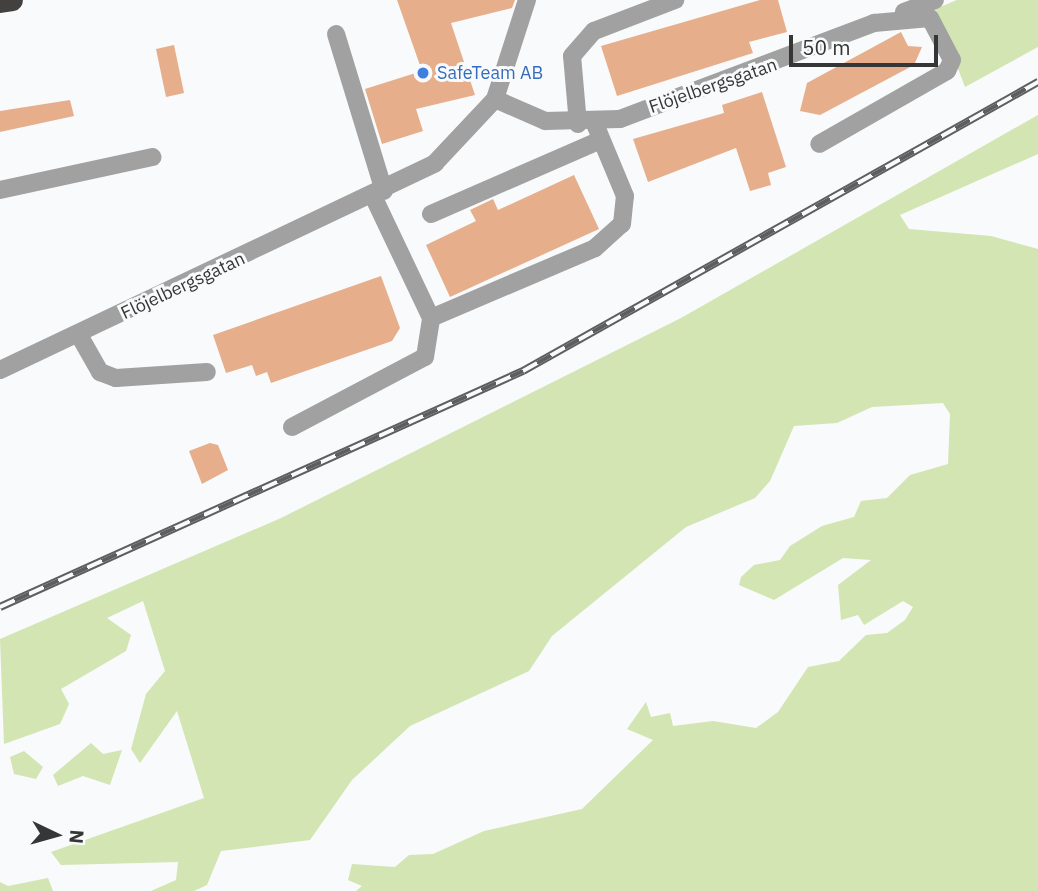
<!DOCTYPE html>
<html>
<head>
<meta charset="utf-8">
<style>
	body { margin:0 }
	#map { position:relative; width:1038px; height:891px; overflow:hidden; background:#f8fafb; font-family:"IBM Plex Sans",sans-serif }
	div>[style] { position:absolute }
	.green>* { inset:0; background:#d2e5b2 }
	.building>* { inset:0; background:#e6ae8a }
	.minor>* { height:18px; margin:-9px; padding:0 9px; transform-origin:9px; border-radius:9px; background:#a1a1a1 }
	.highway>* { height:21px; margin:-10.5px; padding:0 10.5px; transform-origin:10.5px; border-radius:10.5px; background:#424140 }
	.rail>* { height:8px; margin-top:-4px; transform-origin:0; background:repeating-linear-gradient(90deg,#f8fafb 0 16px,#5d5f5f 0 32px); box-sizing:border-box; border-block:2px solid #5d5f5f }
	.dots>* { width:19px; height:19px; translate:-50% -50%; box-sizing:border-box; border:4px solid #f8fafb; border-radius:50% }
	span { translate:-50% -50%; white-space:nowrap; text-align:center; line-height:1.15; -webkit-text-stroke:6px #f8fafb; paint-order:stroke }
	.shop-label { font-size:18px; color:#366cbe }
	.left { translate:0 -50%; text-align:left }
	.street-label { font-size:18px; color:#353636 }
	.north { position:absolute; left:21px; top:800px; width:70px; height:70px; -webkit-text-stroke:5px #f8fafb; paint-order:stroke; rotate:95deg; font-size:19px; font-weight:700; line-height:28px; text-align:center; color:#353636 }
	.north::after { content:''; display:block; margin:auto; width:24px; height:32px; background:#353636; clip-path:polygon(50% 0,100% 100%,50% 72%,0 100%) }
	.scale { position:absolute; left:789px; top:35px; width:149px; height:32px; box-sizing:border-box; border:4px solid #353636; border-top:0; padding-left:9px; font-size:21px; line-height:24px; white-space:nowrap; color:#353636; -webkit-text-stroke:5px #f8fafb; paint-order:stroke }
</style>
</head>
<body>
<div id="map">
	<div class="green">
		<div style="clip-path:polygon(957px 0,1038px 0,1038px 47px,965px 87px,935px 9px)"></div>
		<div style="clip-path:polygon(1038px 115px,1038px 154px,900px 215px,909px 229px,991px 236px,1038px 249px,1038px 891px,356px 891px,362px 886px,348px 880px,352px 864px,395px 867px,409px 855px,433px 854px,484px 831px,582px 809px,653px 740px,627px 729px,646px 702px,651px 717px,670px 713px,673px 726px,713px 721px,756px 728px,778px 712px,808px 667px,839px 661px,866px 635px,887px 633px,905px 620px,913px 607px,903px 601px,864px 625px,858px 615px,841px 620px,838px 585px,871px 560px,843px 558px,774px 600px,739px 585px,741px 577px,754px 565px,780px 560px,790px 546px,822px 526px,854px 517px,861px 501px,887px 498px,910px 475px,948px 464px,950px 414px,943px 403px,872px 407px,837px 423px,794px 426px,770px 481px,755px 498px,686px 527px,552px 636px,529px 671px,410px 726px,352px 780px,310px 840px,221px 851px,207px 885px,194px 891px,151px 891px,176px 880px,178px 862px,61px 865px,51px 852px,204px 798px,177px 711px,140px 763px,131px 749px,146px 694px,165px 671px,143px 601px,107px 618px,131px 635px,126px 651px,61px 689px,69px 704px,60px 724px,4px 744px,0 639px,281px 518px,681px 318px)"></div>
		<div style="clip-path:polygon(91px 743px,103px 754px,122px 750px,110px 785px,83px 776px,58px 786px,53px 775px)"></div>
		<div style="clip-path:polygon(24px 751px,43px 767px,36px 779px,14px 774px,10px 757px)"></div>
		<div style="clip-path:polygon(48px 878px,53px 891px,0 891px,0 882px,8px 886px)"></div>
	</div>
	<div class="building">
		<div style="clip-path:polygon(397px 0,515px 0,512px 8px,451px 23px,475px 95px,416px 109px,423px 131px,382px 144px,365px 89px,422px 71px)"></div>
		<div style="clip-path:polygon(760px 0,778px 0,787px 32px,749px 42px,753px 53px,617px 96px,601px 46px)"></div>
		<div style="clip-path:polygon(901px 32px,908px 46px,922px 47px,914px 65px,820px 115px,800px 111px,807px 83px)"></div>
		<div style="clip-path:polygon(174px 45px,184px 93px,166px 97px,156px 49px)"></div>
		<div style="clip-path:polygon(762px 92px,786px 167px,768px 173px,771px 185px,750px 191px,736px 148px,648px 182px,633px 139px,724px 113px,722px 105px)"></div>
		<div style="clip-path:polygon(70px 100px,74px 116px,0 132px,0 111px)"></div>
		<div style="clip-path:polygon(574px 175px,599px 229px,450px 297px,426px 245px,476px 221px,470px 210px,493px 199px,498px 210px)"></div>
		<div style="clip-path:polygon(381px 276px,400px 328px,392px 341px,271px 383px,267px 372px,256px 376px,252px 365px,226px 373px,213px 335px)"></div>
		<div style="clip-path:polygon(210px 443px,218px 445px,228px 470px,202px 484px,189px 451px)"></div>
	</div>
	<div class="minor">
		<div style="left:904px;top:12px;width:33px;rotate:-21deg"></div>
		<div style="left:336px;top:34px;width:164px;rotate:73deg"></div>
		<div style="left:495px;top:99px;width:55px;rotate:23.7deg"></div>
		<div style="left:545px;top:121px;width:75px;rotate:-1.5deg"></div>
		<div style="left:620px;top:119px;width:272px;rotate:-20.7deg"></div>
		<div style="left:874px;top:23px;width:56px;rotate:-5.1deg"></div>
		<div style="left:930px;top:18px;width:47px;rotate:62.4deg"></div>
		<div style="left:952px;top:60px;width:12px;rotate:114deg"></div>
		<div style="left:947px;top:71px;width:147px;rotate:150.3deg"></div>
		<div style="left:578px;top:124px;width:68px;rotate:-95deg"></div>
		<div style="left:572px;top:56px;width:33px;rotate:-49deg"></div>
		<div style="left:594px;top:31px;width:87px;rotate:-20.9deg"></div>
		<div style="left:0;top:190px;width:156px;rotate:-12.2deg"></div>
		<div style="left:431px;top:214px;width:182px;rotate:-23.6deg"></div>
		<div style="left:431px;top:318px;width:178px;rotate:-23.1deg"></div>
		<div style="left:595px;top:248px;width:36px;rotate:-42deg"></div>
		<div style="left:622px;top:224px;width:28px;rotate:-84deg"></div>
		<div style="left:625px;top:196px;width:78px;rotate:-112.6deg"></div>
		<div style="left:79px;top:335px;width:43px;rotate:60.4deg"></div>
		<div style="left:100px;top:372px;width:17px;rotate:21deg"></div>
		<div style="left:116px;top:378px;width:91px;rotate:-3.8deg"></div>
		<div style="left:0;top:370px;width:482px;rotate:-25.4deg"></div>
		<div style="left:435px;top:163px;width:88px;rotate:-46.8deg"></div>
		<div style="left:495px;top:99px;width:104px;rotate:-72.1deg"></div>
		<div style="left:292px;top:427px;width:150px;rotate:-27.8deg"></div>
		<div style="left:425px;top:357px;width:39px;rotate:-81deg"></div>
		<div style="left:431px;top:318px;width:135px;rotate:-115.4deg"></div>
	</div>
	<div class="highway">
		<div style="left:0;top:2px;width:12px;rotate:-9deg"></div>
	</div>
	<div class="rail">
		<div style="left:0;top:607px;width:574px;rotate:-24.29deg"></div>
		<div style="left:523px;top:371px;width:591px;rotate:-29.3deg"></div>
	</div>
	<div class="dots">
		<div style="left:423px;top:73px;background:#3f7fe0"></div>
	</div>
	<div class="shop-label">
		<span class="left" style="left:437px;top:73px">SafeTeam AB</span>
	</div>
	<div class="street-label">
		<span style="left:713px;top:86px;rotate:-19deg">Flöjelbergsgatan</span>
		<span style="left:183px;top:286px;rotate:-25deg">Flöjelbergsgatan</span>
	</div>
	<div class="north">N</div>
	<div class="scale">50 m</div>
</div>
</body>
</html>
